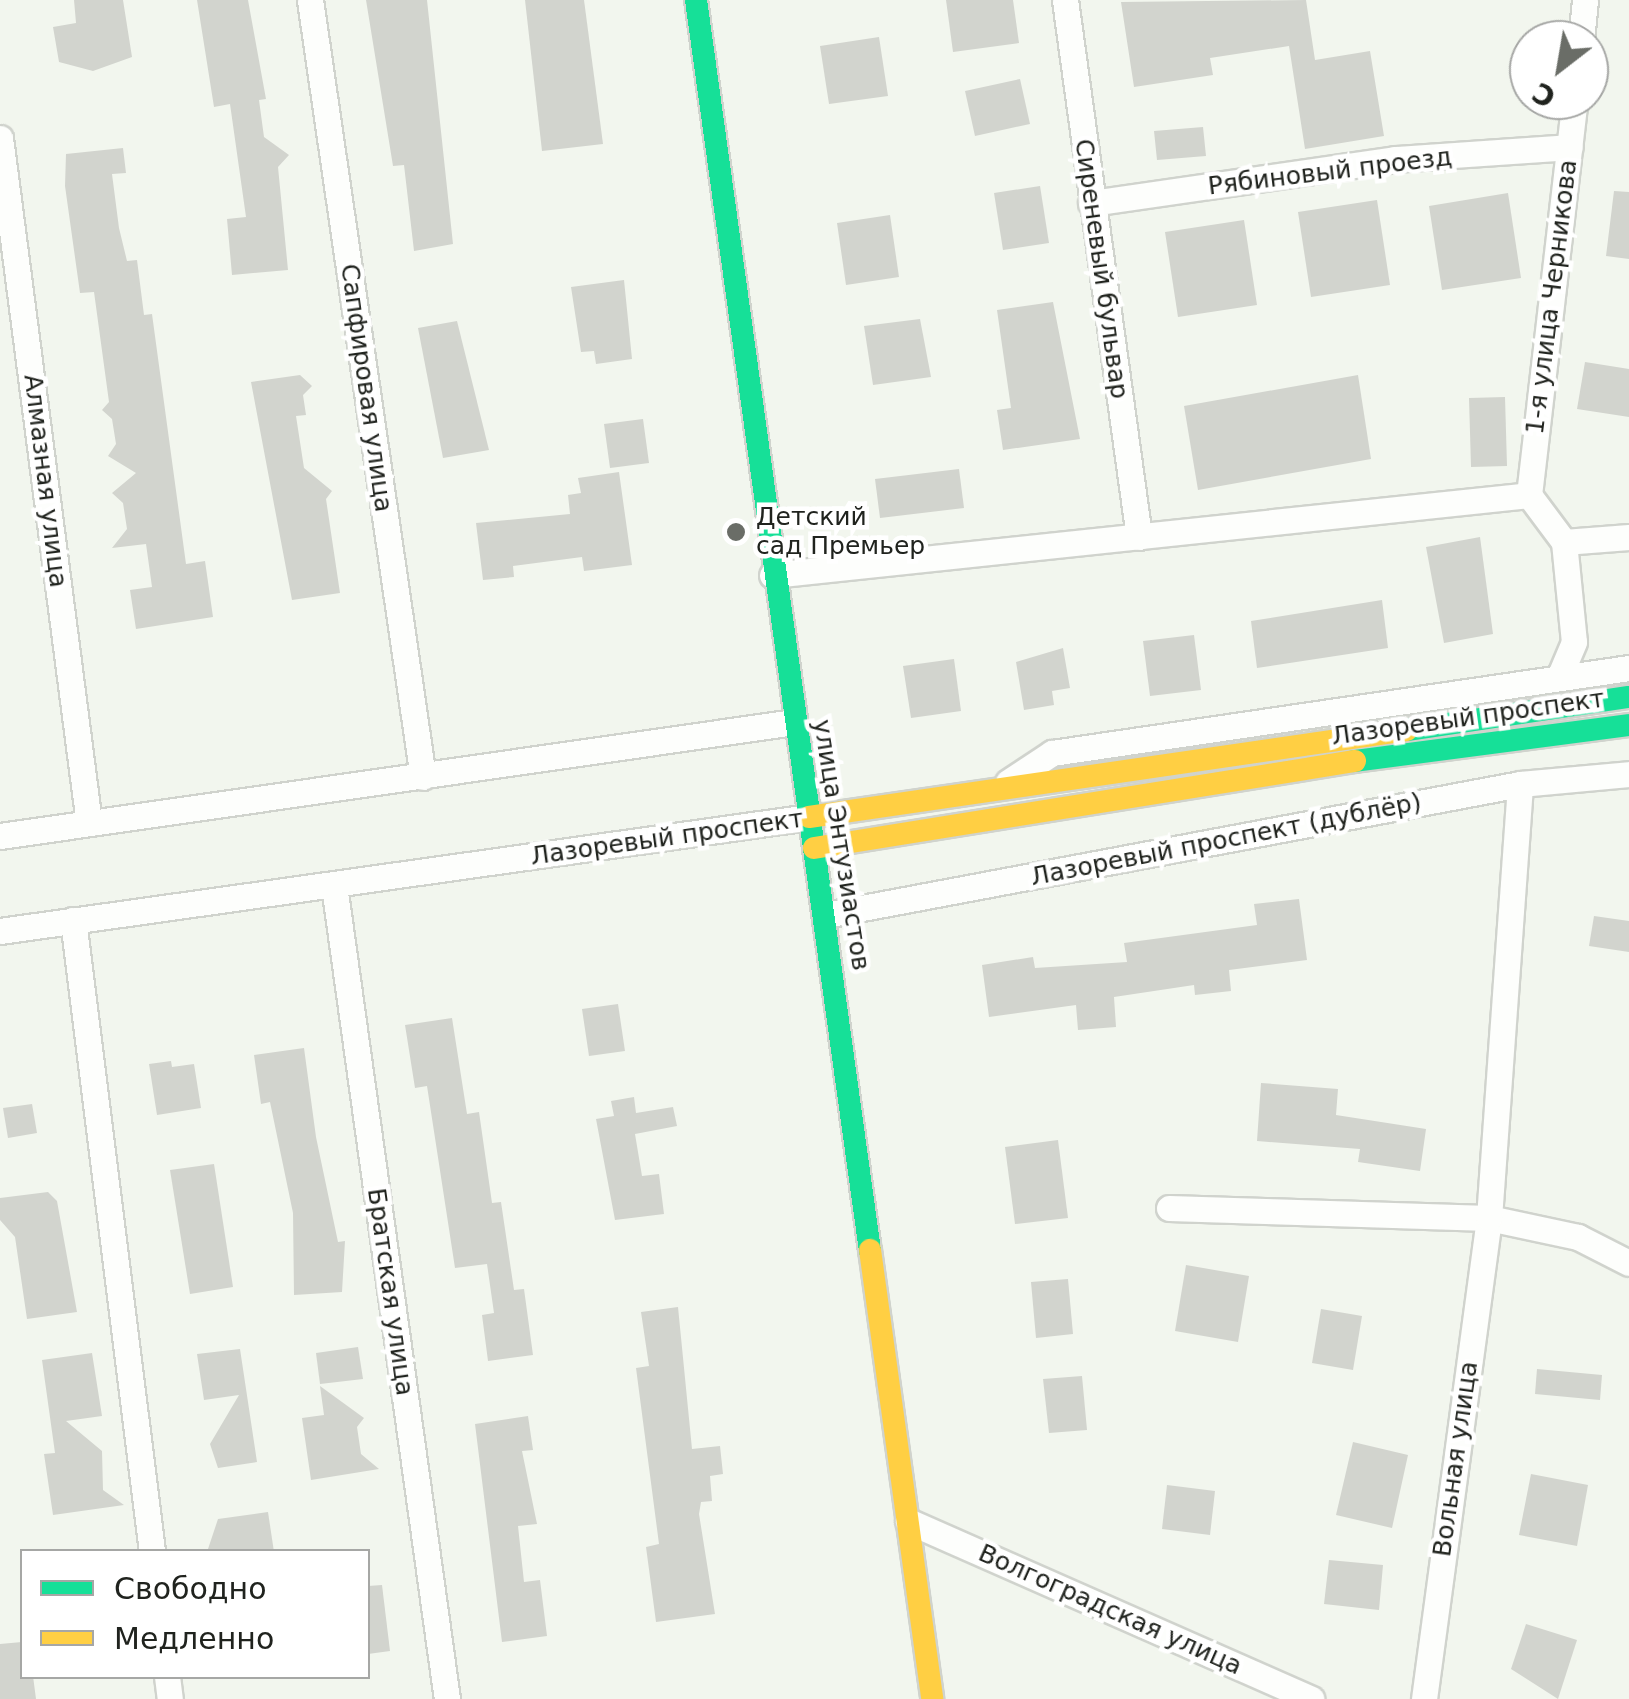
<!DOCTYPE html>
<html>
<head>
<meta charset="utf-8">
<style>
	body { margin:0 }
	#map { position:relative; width:1629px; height:1699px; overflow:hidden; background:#f2f6ee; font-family:"DejaVu Sans",sans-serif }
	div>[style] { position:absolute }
	.building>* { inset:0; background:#d2d4ce }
	.roads { filter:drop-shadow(2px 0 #d0d3cd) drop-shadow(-2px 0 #d0d3cd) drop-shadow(0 2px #d0d3cd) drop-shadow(0 -2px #d0d3cd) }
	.street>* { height:25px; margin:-12.5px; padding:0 12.5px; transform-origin:12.5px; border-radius:12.5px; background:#fdfefc }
	.fast>* { height:22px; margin:-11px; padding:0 11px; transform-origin:11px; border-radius:11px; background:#16e098 }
	.slow>* { height:22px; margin:-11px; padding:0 11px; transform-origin:11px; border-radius:11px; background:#ffcf43 }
	.dots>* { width:28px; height:28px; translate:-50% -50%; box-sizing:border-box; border:5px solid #fff; border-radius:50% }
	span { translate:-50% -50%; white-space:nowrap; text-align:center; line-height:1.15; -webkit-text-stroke:9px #fff; paint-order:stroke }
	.street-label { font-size:25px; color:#20231e }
	.poi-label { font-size:25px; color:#20231e }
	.left { translate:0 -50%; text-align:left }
	.legend { position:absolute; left:20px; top:1549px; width:350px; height:130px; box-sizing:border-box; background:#fff; border:2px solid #a6a7a5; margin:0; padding:12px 18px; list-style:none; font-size:30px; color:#20231e }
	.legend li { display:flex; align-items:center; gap:20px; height:50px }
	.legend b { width:50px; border:2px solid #a6a7a5 }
	.north { position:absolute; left:1509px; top:20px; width:100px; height:100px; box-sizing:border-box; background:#fff; border:2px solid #a6a7a5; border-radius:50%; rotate:211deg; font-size:28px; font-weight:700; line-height:40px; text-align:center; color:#20231e }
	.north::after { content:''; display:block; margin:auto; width:35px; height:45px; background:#6a6d67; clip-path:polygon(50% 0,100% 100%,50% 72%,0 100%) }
</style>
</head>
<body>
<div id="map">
	<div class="building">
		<div style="clip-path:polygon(74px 0,123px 0,132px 57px,93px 71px,59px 62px,53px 27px,76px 23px)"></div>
		<div style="clip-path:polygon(197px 0,248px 0,266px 99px,259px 100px,264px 137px,289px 155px,278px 167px,288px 270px,232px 275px,227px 219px,246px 217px,230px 104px,214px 107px)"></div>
		<div style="clip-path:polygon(366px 0,427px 0,453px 244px,414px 251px,404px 165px,393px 166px)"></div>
		<div style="clip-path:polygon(525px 0,584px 0,603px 144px,542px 151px)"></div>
		<div style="clip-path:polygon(946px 0,1013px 0,1019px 43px,953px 52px)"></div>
		<div style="clip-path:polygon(1306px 0,1315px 60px,1370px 51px,1384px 136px,1305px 149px,1289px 46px,1210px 58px,1213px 75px,1134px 87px,1121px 2px)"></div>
		<div style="clip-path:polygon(879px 37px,888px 96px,829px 104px,820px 46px)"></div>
		<div style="clip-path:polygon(1020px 79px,1030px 124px,975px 136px,965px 91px)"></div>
		<div style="clip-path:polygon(1203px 127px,1206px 156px,1157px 160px,1154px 131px)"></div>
		<div style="clip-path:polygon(123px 148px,126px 173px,112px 174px,119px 228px,127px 261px,137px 260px,144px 315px,152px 314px,186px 564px,205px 561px,213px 617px,136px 629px,130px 590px,152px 587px,146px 544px,112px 548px,127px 529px,123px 503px,112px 493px,136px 473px,108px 456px,116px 444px,112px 419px,102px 410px,109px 402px,94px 292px,80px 293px,65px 186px,66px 154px)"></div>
		<div style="clip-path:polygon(1040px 186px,1049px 243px,1003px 250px,994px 193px)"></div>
		<div style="clip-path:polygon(1614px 191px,1629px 192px,1629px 259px,1606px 256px)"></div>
		<div style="clip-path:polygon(1508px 193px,1521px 278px,1442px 290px,1429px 206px)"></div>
		<div style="clip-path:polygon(1377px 200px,1390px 285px,1311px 297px,1298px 212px)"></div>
		<div style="clip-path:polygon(890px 215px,899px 277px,846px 285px,837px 223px)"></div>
		<div style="clip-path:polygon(1244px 220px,1257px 305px,1178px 317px,1165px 232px)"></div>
		<div style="clip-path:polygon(624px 280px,632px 359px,596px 364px,594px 351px,581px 352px,571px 287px)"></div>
		<div style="clip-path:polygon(1053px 302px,1080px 439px,1003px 450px,997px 410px,1011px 408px,997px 310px)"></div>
		<div style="clip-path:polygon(920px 319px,931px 377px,873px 385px,864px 326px)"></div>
		<div style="clip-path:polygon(457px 321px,489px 450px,443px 458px,418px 328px)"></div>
		<div style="clip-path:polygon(1585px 362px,1629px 369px,1629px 417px,1577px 409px)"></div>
		<div style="clip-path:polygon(300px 375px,312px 386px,303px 395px,306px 415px,296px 416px,304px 468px,332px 491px,326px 499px,340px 593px,292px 600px,251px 382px)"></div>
		<div style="clip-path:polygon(1358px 375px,1371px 459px,1198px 490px,1184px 406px)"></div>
		<div style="clip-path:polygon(1505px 397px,1507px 466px,1471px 467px,1469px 398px)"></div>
		<div style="clip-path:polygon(643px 419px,649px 463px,610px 468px,604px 424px)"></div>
		<div style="clip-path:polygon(959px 469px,964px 508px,880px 518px,875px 479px)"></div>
		<div style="clip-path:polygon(619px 472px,632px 565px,584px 571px,582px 557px,513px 566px,514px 577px,483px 580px,476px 523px,570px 514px,568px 495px,581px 493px,578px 478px)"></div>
		<div style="clip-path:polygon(1480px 537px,1493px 634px,1444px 643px,1426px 547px)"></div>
		<div style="clip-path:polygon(1382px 600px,1388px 648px,1257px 668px,1251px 621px)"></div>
		<div style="clip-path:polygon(1194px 635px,1201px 690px,1150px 696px,1143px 641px)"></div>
		<div style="clip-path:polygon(1063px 648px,1070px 688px,1052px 691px,1054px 705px,1024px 710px,1016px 662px)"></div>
		<div style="clip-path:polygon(954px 659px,961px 711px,911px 718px,903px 666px)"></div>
		<div style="clip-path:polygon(1299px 899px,1307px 960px,1229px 970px,1231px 991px,1195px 995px,1194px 985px,1114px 997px,1116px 1027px,1078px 1030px,1076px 1005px,989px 1017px,982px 965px,1033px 957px,1035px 968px,1127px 962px,1124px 943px,1257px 925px,1254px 904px)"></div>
		<div style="clip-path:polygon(1594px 916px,1629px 921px,1629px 952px,1589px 946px)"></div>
		<div style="clip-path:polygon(618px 1004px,625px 1051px,589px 1056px,582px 1009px)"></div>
		<div style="clip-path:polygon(452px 1018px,467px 1114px,479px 1112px,492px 1203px,501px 1202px,514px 1290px,524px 1289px,533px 1355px,488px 1361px,482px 1315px,494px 1313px,487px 1264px,455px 1268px,427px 1086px,415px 1088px,405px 1025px)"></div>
		<div style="clip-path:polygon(304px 1048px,316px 1137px,338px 1242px,345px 1241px,342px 1292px,294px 1295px,293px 1213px,270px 1102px,261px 1104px,254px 1055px)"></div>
		<div style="clip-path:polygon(171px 1061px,172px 1067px,194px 1064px,201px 1108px,157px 1115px,149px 1064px)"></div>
		<div style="clip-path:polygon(1261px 1083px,1338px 1089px,1336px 1115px,1426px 1129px,1420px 1171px,1358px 1162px,1360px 1149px,1257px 1141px)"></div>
		<div style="clip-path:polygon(634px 1097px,636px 1113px,673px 1107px,677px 1126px,635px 1134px,642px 1176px,659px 1174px,664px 1214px,615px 1220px,596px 1119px,614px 1116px,611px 1101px)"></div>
		<div style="clip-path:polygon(32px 1104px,37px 1133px,8px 1138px,3px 1108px)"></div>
		<div style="clip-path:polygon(1058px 1140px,1068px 1218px,1015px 1224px,1005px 1147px)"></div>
		<div style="clip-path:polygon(214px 1164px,233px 1287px,190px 1294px,170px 1170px)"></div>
		<div style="clip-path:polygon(48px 1192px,57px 1201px,77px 1312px,27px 1319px,15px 1237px,0 1220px,0 1198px)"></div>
		<div style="clip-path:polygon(1186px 1265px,1249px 1276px,1238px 1342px,1175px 1331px)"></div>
		<div style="clip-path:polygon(1068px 1279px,1073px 1334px,1036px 1338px,1031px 1282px)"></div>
		<div style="clip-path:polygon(678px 1307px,692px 1449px,720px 1446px,723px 1474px,710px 1476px,712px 1501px,701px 1502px,699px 1514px,715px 1614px,656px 1622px,646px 1547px,659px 1544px,636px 1368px,649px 1366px,641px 1312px)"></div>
		<div style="clip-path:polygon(1321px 1309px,1362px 1316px,1353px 1370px,1312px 1363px)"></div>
		<div style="clip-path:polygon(358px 1347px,363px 1379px,320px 1384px,316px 1353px)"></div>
		<div style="clip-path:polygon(240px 1349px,257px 1462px,218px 1468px,210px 1444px,239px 1395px,204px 1400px,197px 1354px)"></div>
		<div style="clip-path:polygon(92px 1353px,102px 1416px,66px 1421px,102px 1451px,103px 1490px,124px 1505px,53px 1515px,44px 1454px,55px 1453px,42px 1360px)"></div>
		<div style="clip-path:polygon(1537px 1369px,1602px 1375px,1600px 1400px,1535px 1394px)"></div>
		<div style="clip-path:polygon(1082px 1376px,1087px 1430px,1049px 1433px,1043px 1379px)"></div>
		<div style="clip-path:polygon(320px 1386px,364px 1418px,357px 1427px,361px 1454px,379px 1469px,311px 1480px,302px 1418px,324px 1415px)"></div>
		<div style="clip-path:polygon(528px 1416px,533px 1450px,522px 1451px,537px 1524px,518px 1526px,524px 1582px,540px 1580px,547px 1636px,502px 1642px,475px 1424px)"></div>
		<div style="clip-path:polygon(1353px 1442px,1408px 1455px,1392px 1528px,1336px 1515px)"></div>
		<div style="clip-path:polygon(1531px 1474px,1588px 1485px,1577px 1546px,1519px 1535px)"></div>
		<div style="clip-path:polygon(1167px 1485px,1215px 1491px,1210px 1535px,1162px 1529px)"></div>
		<div style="clip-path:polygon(268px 1512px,274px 1552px,207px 1552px,218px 1519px)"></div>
		<div style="clip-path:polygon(1329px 1560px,1383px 1565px,1379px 1610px,1324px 1604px)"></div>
		<div style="clip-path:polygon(382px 1585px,390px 1651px,368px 1654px,368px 1586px)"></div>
		<div style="clip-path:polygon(1526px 1624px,1577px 1640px,1558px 1699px,1511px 1669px)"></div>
		<div style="clip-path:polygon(22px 1642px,22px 1676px,33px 1676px,36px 1699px,0 1699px,0 1644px)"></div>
	</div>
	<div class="roads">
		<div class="street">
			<div style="left:310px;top:0;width:785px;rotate:81.73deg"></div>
			<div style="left:1065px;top:0;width:542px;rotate:82.15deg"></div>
			<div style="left:1581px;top:40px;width:40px;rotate:-84.3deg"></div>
			<div style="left:0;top:138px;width:691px;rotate:82.6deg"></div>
			<div style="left:1091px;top:203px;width:307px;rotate:-8.2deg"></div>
			<div style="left:1395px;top:159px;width:175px;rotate:-3.9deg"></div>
			<div style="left:1529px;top:495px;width:398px;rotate:-83.4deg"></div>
			<div style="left:1529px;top:495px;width:59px;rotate:53.3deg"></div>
			<div style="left:1564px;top:542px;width:100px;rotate:84.3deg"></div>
			<div style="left:1574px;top:642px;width:34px;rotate:113deg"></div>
			<div style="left:1564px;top:542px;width:65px;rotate:-4.4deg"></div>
			<div style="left:772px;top:575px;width:761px;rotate:-6.03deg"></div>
			<div style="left:1008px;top:782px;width:53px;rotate:-33.4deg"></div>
			<div style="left:1052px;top:753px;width:583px;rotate:-8.38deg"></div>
			<div style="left:0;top:836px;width:802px;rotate:-8.17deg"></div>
			<div style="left:334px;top:885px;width:822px;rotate:82.1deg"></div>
			<div style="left:825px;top:915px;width:707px;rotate:-10.67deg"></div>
			<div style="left:1520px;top:784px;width:109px;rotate:-5.2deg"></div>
			<div style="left:73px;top:920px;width:637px;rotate:82.87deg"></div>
			<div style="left:0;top:931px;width:817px;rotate:-8.02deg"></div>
			<div style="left:1169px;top:1208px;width:320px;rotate:1.8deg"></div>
			<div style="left:1489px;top:1218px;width:91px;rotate:12.1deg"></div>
			<div style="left:1578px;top:1237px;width:57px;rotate:27deg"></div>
			<div style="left:908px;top:1521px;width:441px;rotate:23.8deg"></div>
			<div style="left:167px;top:1676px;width:23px;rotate:83deg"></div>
			<div style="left:1424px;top:1699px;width:485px;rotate:-82.3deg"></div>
			<div style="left:1489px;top:1218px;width:435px;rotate:-85.9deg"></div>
		</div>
		<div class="fast">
			<div style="left:696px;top:0;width:1262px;rotate:82.08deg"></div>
			<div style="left:1407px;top:730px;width:224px;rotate:-8.5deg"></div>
			<div style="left:1355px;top:761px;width:276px;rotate:-7.5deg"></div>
		</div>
		<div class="slow">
			<div style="left:809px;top:817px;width:604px;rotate:-8.28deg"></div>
			<div style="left:814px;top:848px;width:548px;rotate:-9.14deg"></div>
			<div style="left:870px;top:1250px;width:453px;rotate:82.1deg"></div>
		</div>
	</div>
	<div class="dots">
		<div style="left:736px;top:532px;background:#6a6d67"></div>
	</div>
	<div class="street-label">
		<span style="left:1330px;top:172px;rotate:-7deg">Рябиновый проезд</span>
		<span style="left:1101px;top:269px;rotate:82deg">Сиреневый бульвар</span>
		<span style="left:1552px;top:297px;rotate:-83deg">1-я улица Черникова</span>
		<span style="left:366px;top:388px;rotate:82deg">Сапфировая улица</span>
		<span style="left:45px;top:481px;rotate:83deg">Алмазная улица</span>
		<span style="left:1468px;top:718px;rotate:-8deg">Лазоревый проспект</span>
		<span style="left:667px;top:838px;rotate:-8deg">Лазоревый проспект</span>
		<span style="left:1226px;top:840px;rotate:-11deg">Лазоревый проспект (дублёр)</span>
		<span style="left:841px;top:845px;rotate:81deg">улица Энтузиастов</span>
		<span style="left:390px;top:1292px;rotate:82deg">Братская улица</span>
		<span style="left:1456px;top:1459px;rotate:-82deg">Вольная улица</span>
		<span style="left:1110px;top:1610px;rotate:24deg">Волгоградская улица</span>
	</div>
	<div class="poi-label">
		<span class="left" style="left:756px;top:532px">Детский<br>сад Премьер</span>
	</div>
	<ul class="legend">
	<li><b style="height:12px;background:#16e098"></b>Свободно</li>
	<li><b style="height:12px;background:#ffcf43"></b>Медленно</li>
	</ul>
	<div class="north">С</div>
</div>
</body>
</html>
